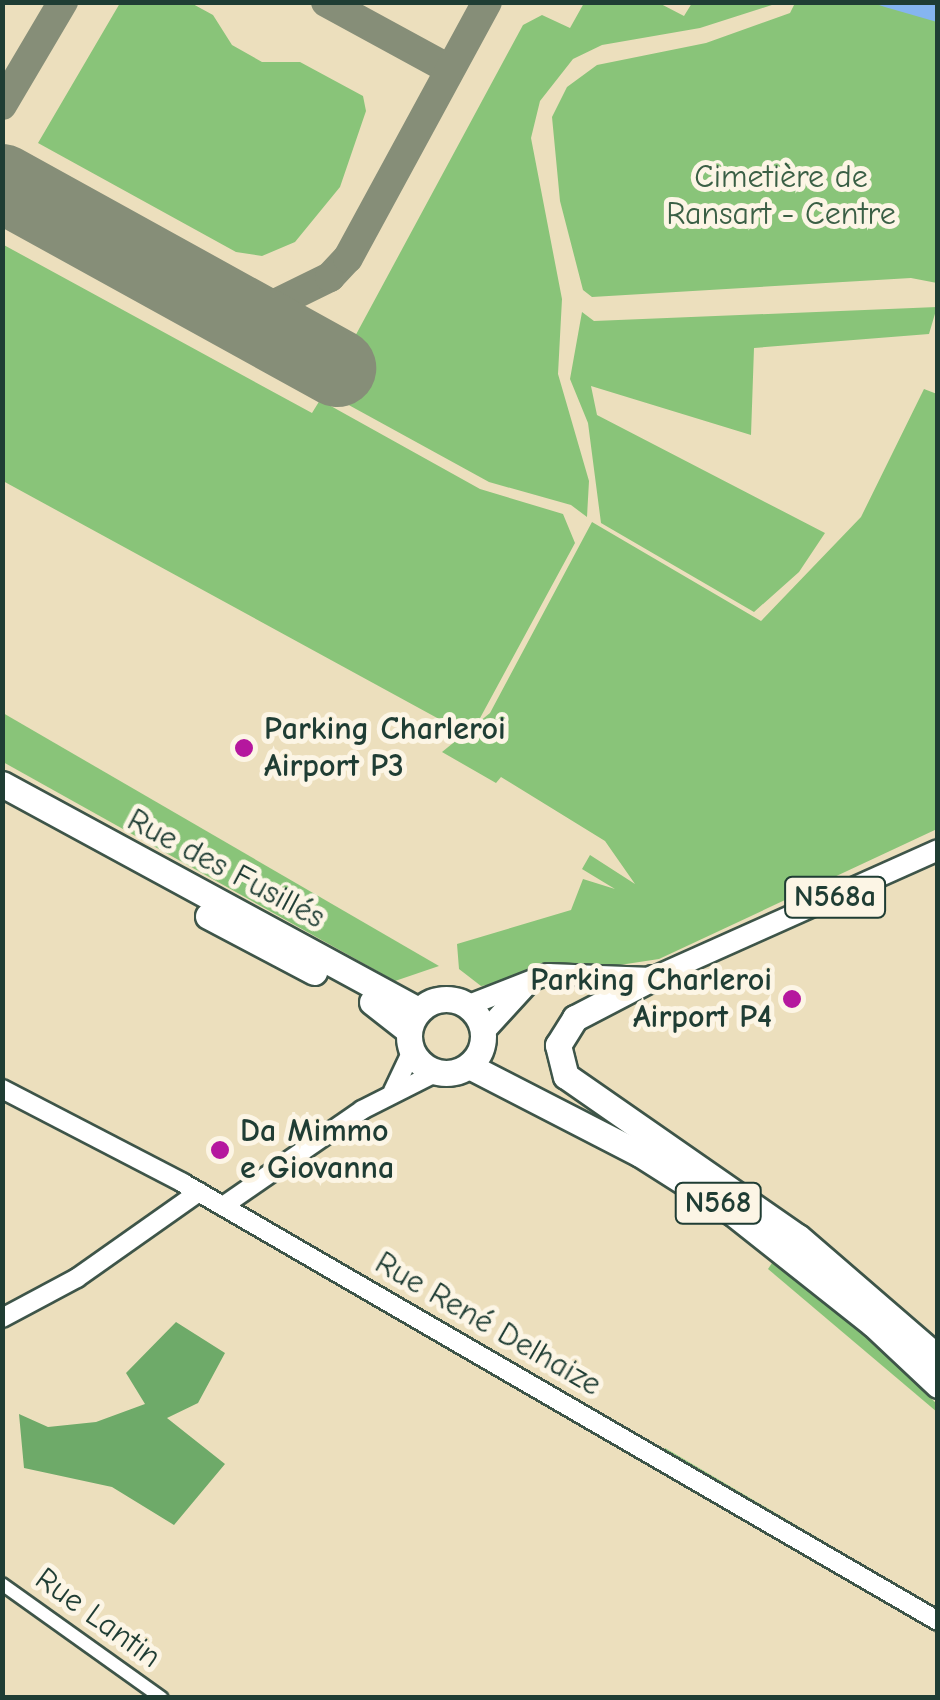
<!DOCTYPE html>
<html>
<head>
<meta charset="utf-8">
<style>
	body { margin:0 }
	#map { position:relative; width:940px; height:1700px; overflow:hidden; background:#ecdfbd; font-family:"Comic Neue",sans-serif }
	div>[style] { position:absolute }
	.green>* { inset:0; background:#89c479 }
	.forest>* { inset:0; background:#6eaa69 }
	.water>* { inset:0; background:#85b5f0 }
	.taxiway>* { height:30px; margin:-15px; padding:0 15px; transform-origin:15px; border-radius:15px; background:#868e78 }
	.runway>* { height:78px; margin:-39px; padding:0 39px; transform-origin:39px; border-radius:39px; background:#868e78 }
	.roads { filter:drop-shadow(2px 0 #3e5549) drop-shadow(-2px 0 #3e5549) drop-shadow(0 2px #3e5549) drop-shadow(0 -2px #3e5549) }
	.street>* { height:12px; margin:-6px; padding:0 6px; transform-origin:6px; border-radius:6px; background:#fff }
	.secondary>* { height:18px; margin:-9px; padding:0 9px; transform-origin:9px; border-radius:9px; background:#fff }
	.primary>* { height:20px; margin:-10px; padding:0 10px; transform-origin:10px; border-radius:10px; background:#fff }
	.highway>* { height:25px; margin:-12.5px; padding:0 12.5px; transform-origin:12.5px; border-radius:12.5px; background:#fff }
	.highway>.ring { margin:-12.5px; padding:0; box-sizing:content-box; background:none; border:25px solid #fff; border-radius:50% }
	.dots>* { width:28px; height:28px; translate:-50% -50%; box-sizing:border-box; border:5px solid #fcf5e5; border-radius:50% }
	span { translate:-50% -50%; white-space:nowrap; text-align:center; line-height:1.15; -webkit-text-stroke:10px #fcf5e5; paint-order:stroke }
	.shield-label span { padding:2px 8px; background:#fcf5e5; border:2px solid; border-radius:8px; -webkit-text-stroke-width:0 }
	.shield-label { font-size:30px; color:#1f3d34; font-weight:700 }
	.park-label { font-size:32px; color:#3a5f45 }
	.poi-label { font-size:32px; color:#1f3d34; font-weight:700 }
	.left { translate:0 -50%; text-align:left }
	.right { translate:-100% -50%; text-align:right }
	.street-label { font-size:32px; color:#1f3d34 }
	.frame { position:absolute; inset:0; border:5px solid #1f3d34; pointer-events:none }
</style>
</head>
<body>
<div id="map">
	<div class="green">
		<div style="clip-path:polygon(120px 3px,191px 3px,213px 15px,232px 45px,262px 62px,300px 62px,363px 96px,366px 111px,340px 187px,295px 242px,262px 256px,236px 252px,38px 143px)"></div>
		<div style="clip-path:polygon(584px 3px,659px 3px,684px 16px,692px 3px,778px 3px,700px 28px,602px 45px,573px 59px,540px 101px,531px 138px,562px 299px,558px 374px,589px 481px,587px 517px,571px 505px,489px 482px,325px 392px,523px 25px,542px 15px,570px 28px)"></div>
		<div style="clip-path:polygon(795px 3px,937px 3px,937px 283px,911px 278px,592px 297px,583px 290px,560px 201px,552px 117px,567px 87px,597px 65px,706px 43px,790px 13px)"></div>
		<div style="clip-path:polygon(2px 244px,312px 413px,320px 400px,480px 489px,563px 514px,575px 543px,479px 720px,465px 728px,450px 725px,3px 481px)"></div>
		<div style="clip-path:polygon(937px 307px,929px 334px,754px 348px,751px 435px,591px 386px,597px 415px,825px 533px,799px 572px,754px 612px,601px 523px,588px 423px,570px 379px,582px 312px,594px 321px)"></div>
		<div style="clip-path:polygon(924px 389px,937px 394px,937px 829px,659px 959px,481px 986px,459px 969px,457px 944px,571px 910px,583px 879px,615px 889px,582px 869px,590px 855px,635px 884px,605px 841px,501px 777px,496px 783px,442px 752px,490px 713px,592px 522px,761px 621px,861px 517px)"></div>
		<div style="clip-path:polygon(3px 713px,439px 966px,395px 981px,3px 762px)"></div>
		<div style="clip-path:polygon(774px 1260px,875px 1345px,937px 1404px,937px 1412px,768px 1269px)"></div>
		<div style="clip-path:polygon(665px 1448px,937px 1608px,937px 1615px,661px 1454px)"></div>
	</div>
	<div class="forest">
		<div style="clip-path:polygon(176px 1322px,225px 1353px,198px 1403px,167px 1418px,225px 1464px,174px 1525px,112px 1487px,24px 1468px,19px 1414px,48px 1427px,96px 1422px,145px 1404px,126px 1373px)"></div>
	</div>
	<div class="water">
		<div style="clip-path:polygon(873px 3px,937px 3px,937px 22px,885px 7px)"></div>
	</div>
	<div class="taxiway">
		<div style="left:326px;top:2px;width:140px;rotate:28.6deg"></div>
		<div style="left:2px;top:105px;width:120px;rotate:-59.4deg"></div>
		<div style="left:202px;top:292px;width:30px;rotate:21deg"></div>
		<div style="left:230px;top:303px;width:47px"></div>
		<div style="left:277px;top:303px;width:59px;rotate:-26.1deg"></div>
		<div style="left:330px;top:277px;width:26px;rotate:-47deg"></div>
		<div style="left:348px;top:258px;width:291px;rotate:-61.5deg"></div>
	</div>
	<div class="runway">
		<div style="left:2px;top:183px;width:383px;rotate:28.9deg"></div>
	</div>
	<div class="roads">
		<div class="street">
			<div style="left:2px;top:1584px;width:196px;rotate:35.5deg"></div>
		</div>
		<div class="secondary">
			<div style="left:2px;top:1089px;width:204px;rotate:27.4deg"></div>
			<div style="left:183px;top:1183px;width:873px;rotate:30.12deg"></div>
			<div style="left:393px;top:1091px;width:44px;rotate:-64.6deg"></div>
			<div style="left:223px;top:1206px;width:169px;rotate:-34.6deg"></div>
			<div style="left:362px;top:1110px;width:84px;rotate:-26.9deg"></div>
			<div style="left:2px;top:1318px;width:85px;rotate:-28.1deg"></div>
			<div style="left:77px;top:1278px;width:149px;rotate:-35.2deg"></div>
		</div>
		<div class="primary">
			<div style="left:469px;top:1005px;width:85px;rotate:-21.4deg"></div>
			<div style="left:548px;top:974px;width:104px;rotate:2.2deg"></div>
			<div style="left:652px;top:978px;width:313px;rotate:-24.1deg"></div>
			<div style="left:484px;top:1032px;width:64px;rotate:-47.5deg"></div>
		</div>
		<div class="highway">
			<div style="left:2px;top:784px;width:474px;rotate:28.5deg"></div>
			<div style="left:208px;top:916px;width:120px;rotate:27.8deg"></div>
			<div style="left:652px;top:978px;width:87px;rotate:152.5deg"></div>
			<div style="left:575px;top:1018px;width:32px;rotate:122deg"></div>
			<div style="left:558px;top:1045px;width:32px;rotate:76deg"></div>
			<div style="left:566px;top:1076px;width:282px;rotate:34.8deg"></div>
			<div style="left:798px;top:1237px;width:185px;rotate:40.8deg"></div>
			<div class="ring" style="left:409px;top:999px;width:49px;height:49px"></div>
			<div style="left:372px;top:1002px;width:47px;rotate:38.1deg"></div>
			<div style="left:469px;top:1066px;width:192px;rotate:27.2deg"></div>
			<div style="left:640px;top:1154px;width:110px;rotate:32.4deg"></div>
			<div style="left:733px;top:1213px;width:179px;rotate:38.4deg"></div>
			<div style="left:873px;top:1324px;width:89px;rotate:43.2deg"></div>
		</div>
	</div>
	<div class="dots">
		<div style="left:244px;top:748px;background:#b5179e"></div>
		<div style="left:792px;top:999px;background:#b5179e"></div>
		<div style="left:220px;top:1150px;background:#b5179e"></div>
	</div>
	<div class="shield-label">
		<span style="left:835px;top:897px">N568a</span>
		<span style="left:718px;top:1203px">N568</span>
	</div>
	<div class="park-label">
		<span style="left:781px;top:196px">Cimetière de<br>Ransart - Centre</span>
	</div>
	<div class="poi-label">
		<span class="left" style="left:264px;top:748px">Parking Charleroi<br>Airport P3</span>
		<span class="right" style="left:772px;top:999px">Parking Charleroi<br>Airport P4</span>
		<span class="left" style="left:240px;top:1150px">Da Mimmo<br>e Giovanna</span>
	</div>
	<div class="street-label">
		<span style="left:226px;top:869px;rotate:28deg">Rue des Fusillés</span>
		<span style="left:488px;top:1324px;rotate:30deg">Rue René Delhaize</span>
		<span style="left:98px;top:1618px;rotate:36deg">Rue Lantin</span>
	</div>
	<div class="frame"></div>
</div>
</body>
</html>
